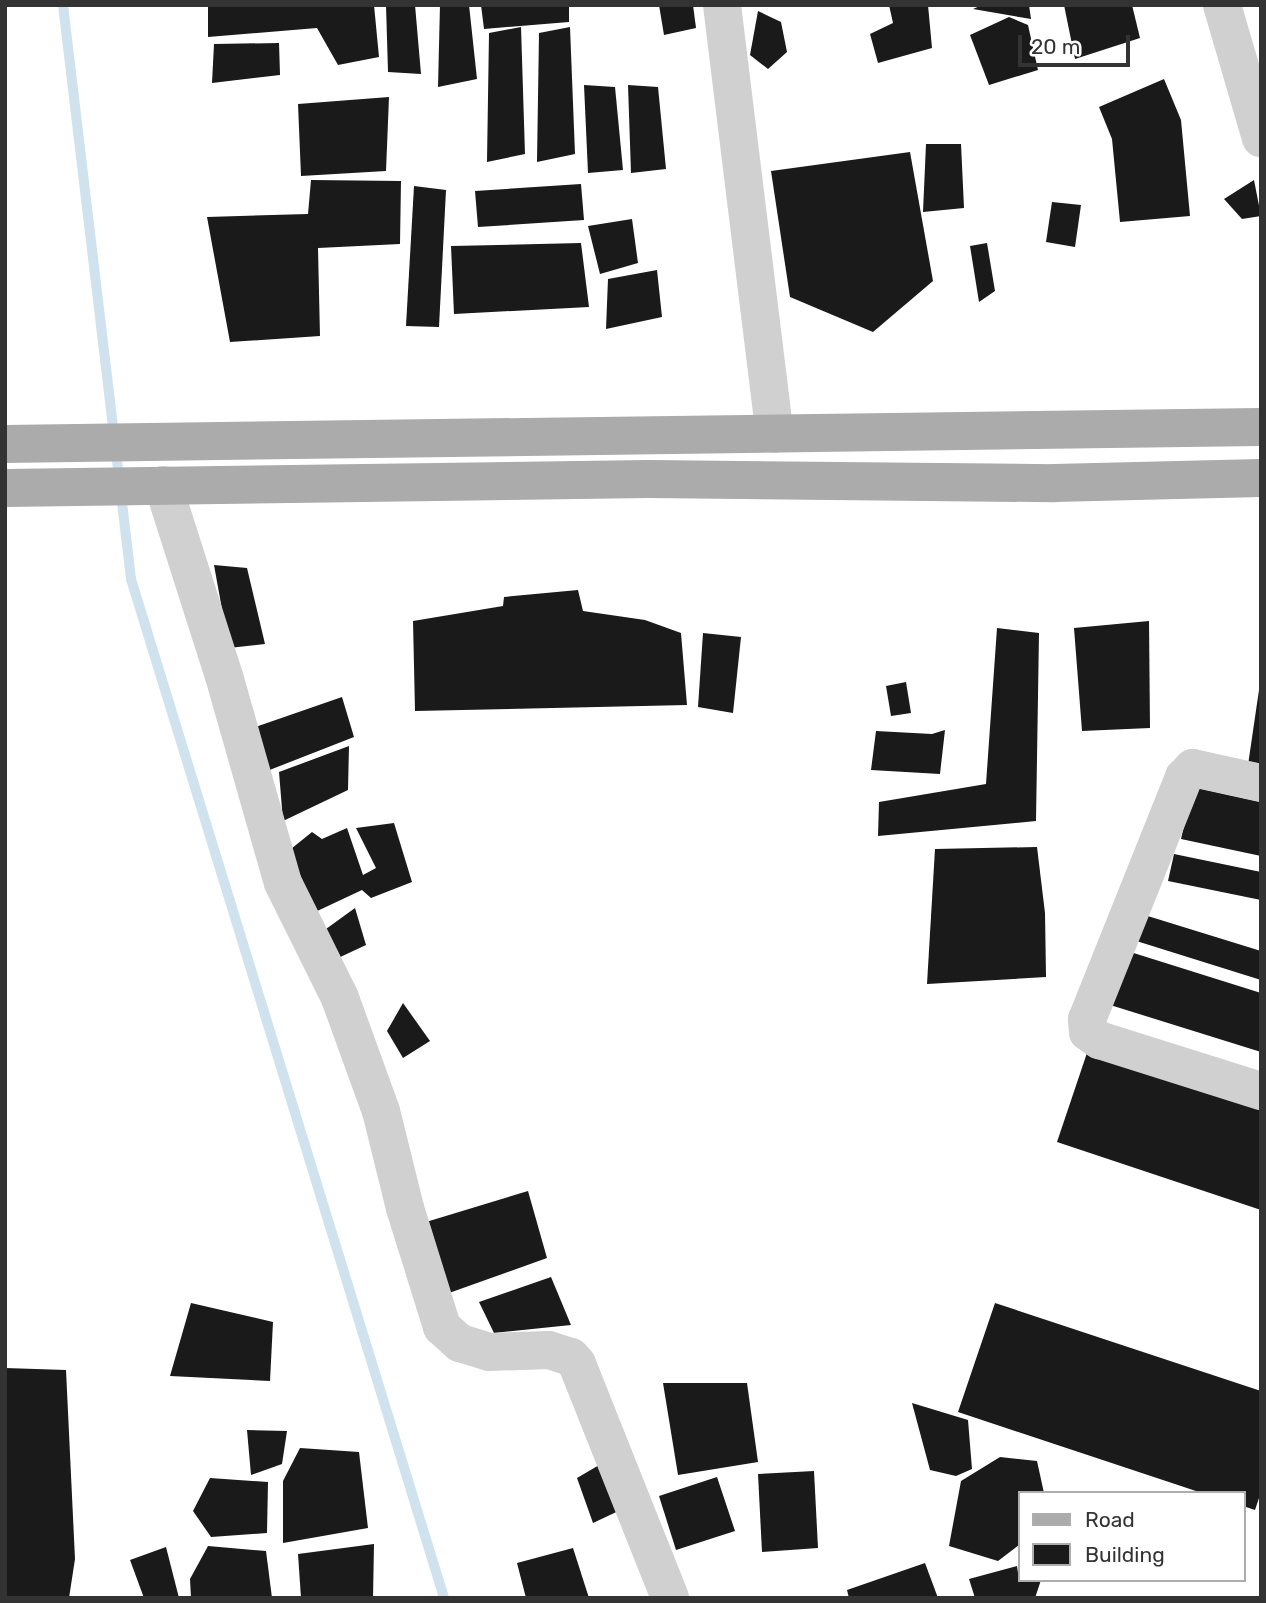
<!DOCTYPE html>
<html>
<head>
<meta charset="utf-8">
<style>
	body { margin:0 }
	#map { position:relative; width:1266px; height:1603px; overflow:hidden; background:#fff; font-family:Rubik,sans-serif }
	div>[style] { position:absolute }
	.stream>* { height:10px; margin:-5px; padding:0 5px; transform-origin:5px; border-radius:5px; background:#cfe2ee }
	.building>* { inset:0; background:#1a1a1a }
	.minor>* { height:38px; margin:-19px; padding:0 19px; transform-origin:19px; border-radius:19px; background:#d0d0d0 }
	.major>* { height:38px; margin:-19px; padding:0 19px; transform-origin:19px; border-radius:19px; background:#ababab }
	span { translate:-50% -50%; white-space:nowrap; text-align:center; line-height:1.15; -webkit-text-stroke:7px #fff; paint-order:stroke }
	.frame { position:absolute; inset:0; border:7px solid #333; pointer-events:none }
	.legend { position:absolute; left:1018px; top:1491px; width:228px; height:91px; box-sizing:border-box; background:#fff; border:2px solid #adadad; margin:0; padding:9px 12px; list-style:none; font-size:21px; color:#333 }
	.legend li { display:flex; align-items:center; gap:14px; height:35px }
	.legend b { width:35px; border:2px solid #adadad }
	.scale { position:absolute; left:1018px; top:35px; width:112px; height:32px; box-sizing:border-box; border:4px solid #333; border-top:0; padding-left:9px; font-size:21px; line-height:24px; white-space:nowrap; color:#333; -webkit-text-stroke:5px #fff; paint-order:stroke }
</style>
</head>
<body>
<div id="map">
	<div class="stream">
		<div style="left:63px;top:5px;width:578px;rotate:83.24deg"></div>
		<div style="left:131px;top:579px;width:1066px;rotate:72.92deg"></div>
	</div>
	<div class="building">
		<div style="clip-path:polygon(208px 5px,374px 5px,379px 57px,338px 65px,317px 28px,208px 37px)"></div>
		<div style="clip-path:polygon(386px 5px,415px 5px,421px 74px,388px 72px)"></div>
		<div style="clip-path:polygon(440px 5px,469px 5px,477px 79px,438px 87px)"></div>
		<div style="clip-path:polygon(481px 5px,569px 5px,569px 22px,484px 29px)"></div>
		<div style="clip-path:polygon(659px 5px,693px 5px,696px 28px,664px 35px)"></div>
		<div style="clip-path:polygon(889px 5px,928px 5px,932px 48px,878px 63px,870px 34px,893px 23px)"></div>
		<div style="clip-path:polygon(982px 5px,1029px 5px,1031px 19px,973px 9px)"></div>
		<div style="clip-path:polygon(1064px 5px,1132px 5px,1140px 38px,1075px 59px)"></div>
		<div style="clip-path:polygon(758px 11px,781px 22px,787px 52px,768px 69px,750px 55px)"></div>
		<div style="clip-path:polygon(1009px 17px,1028px 25px,1038px 70px,989px 85px,970px 35px)"></div>
		<div style="clip-path:polygon(521px 27px,525px 154px,487px 162px,489px 33px)"></div>
		<div style="clip-path:polygon(570px 27px,575px 154px,537px 162px,539px 33px)"></div>
		<div style="clip-path:polygon(279px 43px,280px 75px,212px 83px,214px 44px)"></div>
		<div style="clip-path:polygon(1164px 79px,1181px 120px,1190px 216px,1120px 222px,1112px 139px,1099px 107px)"></div>
		<div style="clip-path:polygon(584px 85px,615px 87px,623px 170px,588px 173px)"></div>
		<div style="clip-path:polygon(628px 85px,658px 87px,666px 169px,631px 173px)"></div>
		<div style="clip-path:polygon(389px 97px,386px 171px,301px 176px,298px 104px)"></div>
		<div style="clip-path:polygon(926px 144px,961px 144px,964px 208px,923px 212px)"></div>
		<div style="clip-path:polygon(910px 152px,933px 281px,873px 332px,790px 297px,771px 171px)"></div>
		<div style="clip-path:polygon(311px 180px,401px 181px,400px 244px,318px 248px,320px 336px,230px 342px,207px 217px,308px 214px)"></div>
		<div style="clip-path:polygon(1254px 180px,1261px 216px,1242px 219px,1224px 199px)"></div>
		<div style="clip-path:polygon(581px 184px,584px 220px,478px 227px,475px 191px)"></div>
		<div style="clip-path:polygon(414px 186px,446px 190px,439px 327px,406px 326px)"></div>
		<div style="clip-path:polygon(1052px 202px,1081px 205px,1075px 247px,1046px 242px)"></div>
		<div style="clip-path:polygon(632px 219px,638px 263px,600px 274px,588px 226px)"></div>
		<div style="clip-path:polygon(581px 243px,589px 307px,454px 314px,451px 246px)"></div>
		<div style="clip-path:polygon(987px 243px,995px 291px,979px 302px,970px 246px)"></div>
		<div style="clip-path:polygon(657px 270px,662px 317px,606px 329px,608px 279px)"></div>
		<div style="clip-path:polygon(214px 565px,247px 568px,265px 644px,229px 648px)"></div>
		<div style="clip-path:polygon(578px 590px,583px 611px,645px 620px,681px 633px,687px 705px,415px 711px,413px 621px,503px 606px,504px 597px)"></div>
		<div style="clip-path:polygon(1149px 621px,1150px 728px,1082px 731px,1074px 628px)"></div>
		<div style="clip-path:polygon(997px 628px,1039px 633px,1036px 821px,878px 836px,879px 802px,986px 784px)"></div>
		<div style="clip-path:polygon(703px 633px,741px 637px,733px 713px,698px 707px)"></div>
		<div style="clip-path:polygon(906px 682px,911px 713px,891px 716px,886px 686px)"></div>
		<div style="clip-path:polygon(1259px 690px,1261px 690px,1261px 768px,1248px 765px)"></div>
		<div style="clip-path:polygon(342px 697px,354px 737px,267px 771px,250px 729px)"></div>
		<div style="clip-path:polygon(945px 730px,940px 774px,871px 770px,876px 731px,932px 734px)"></div>
		<div style="clip-path:polygon(349px 746px,348px 790px,283px 821px,279px 772px)"></div>
		<div style="clip-path:polygon(1193px 787px,1261px 802px,1261px 856px,1181px 839px)"></div>
		<div style="clip-path:polygon(394px 823px,412px 882px,371px 898px,362px 890px,313px 913px,286px 853px,312px 832px,322px 839px,347px 828px,363px 875px,376px 868px,356px 828px)"></div>
		<div style="clip-path:polygon(1037px 847px,1045px 913px,1046px 977px,927px 984px,935px 849px)"></div>
		<div style="clip-path:polygon(1174px 854px,1261px 872px,1261px 900px,1168px 881px)"></div>
		<div style="clip-path:polygon(355px 908px,366px 945px,336px 959px,326px 929px)"></div>
		<div style="clip-path:polygon(1138px 913px,1261px 951px,1261px 980px,1130px 939px)"></div>
		<div style="clip-path:polygon(1124px 950px,1261px 993px,1261px 1052px,1107px 1004px)"></div>
		<div style="clip-path:polygon(403px 1003px,430px 1041px,403px 1058px,387px 1031px)"></div>
		<div style="clip-path:polygon(1090px 1044px,1261px 1101px,1261px 1210px,1057px 1142px)"></div>
		<div style="clip-path:polygon(528px 1191px,547px 1258px,449px 1293px,426px 1222px)"></div>
		<div style="clip-path:polygon(551px 1277px,571px 1325px,494px 1333px,479px 1302px)"></div>
		<div style="clip-path:polygon(191px 1303px,273px 1322px,270px 1381px,170px 1376px)"></div>
		<div style="clip-path:polygon(995px 1303px,1261px 1391px,1261px 1492px,1255px 1510px,1243px 1506px,1243px 1493px,1202px 1493px,958px 1412px)"></div>
		<div style="clip-path:polygon(5px 1368px,66px 1370px,75px 1559px,69px 1598px,5px 1598px)"></div>
		<div style="clip-path:polygon(663px 1383px,747px 1383px,758px 1462px,678px 1475px)"></div>
		<div style="clip-path:polygon(912px 1403px,968px 1420px,972px 1469px,956px 1476px,930px 1470px)"></div>
		<div style="clip-path:polygon(247px 1430px,287px 1431px,282px 1464px,251px 1475px)"></div>
		<div style="clip-path:polygon(300px 1448px,359px 1452px,368px 1528px,283px 1543px,283px 1481px)"></div>
		<div style="clip-path:polygon(1000px 1457px,1037px 1461px,1044px 1493px,1019px 1493px,1019px 1545px,998px 1561px,949px 1546px,961px 1481px)"></div>
		<div style="clip-path:polygon(606px 1461px,627px 1507px,593px 1523px,577px 1478px)"></div>
		<div style="clip-path:polygon(814px 1471px,818px 1548px,762px 1552px,758px 1474px)"></div>
		<div style="clip-path:polygon(717px 1477px,735px 1531px,676px 1550px,659px 1496px)"></div>
		<div style="clip-path:polygon(210px 1478px,268px 1482px,267px 1533px,211px 1537px,193px 1511px)"></div>
		<div style="clip-path:polygon(374px 1544px,373px 1598px,301px 1598px,298px 1554px)"></div>
		<div style="clip-path:polygon(208px 1546px,266px 1551px,272px 1598px,191px 1598px,190px 1579px)"></div>
		<div style="clip-path:polygon(166px 1547px,179px 1598px,144px 1598px,130px 1560px)"></div>
		<div style="clip-path:polygon(573px 1548px,589px 1598px,526px 1598px,517px 1563px)"></div>
		<div style="clip-path:polygon(925px 1563px,938px 1598px,849px 1598px,847px 1590px)"></div>
		<div style="clip-path:polygon(1017px 1566px,1019px 1580px,1041px 1580px,1035px 1598px,975px 1598px,969px 1579px)"></div>
	</div>
	<div class="minor">
		<div style="left:722px;top:5px;width:432px;rotate:83deg"></div>
		<div style="left:1222px;top:5px;width:139px;rotate:73.7deg"></div>
		<div style="left:163px;top:485px;width:201px;rotate:72.3deg"></div>
		<div style="left:224px;top:676px;width:215px;rotate:74.1deg"></div>
		<div style="left:283px;top:883px;width:128px;rotate:63.6deg"></div>
		<div style="left:340px;top:998px;width:120px;rotate:70.1deg"></div>
		<div style="left:381px;top:1111px;width:100px;rotate:76.1deg"></div>
		<div style="left:405px;top:1208px;width:125px;rotate:72.7deg"></div>
		<div style="left:442px;top:1327px;width:24px;rotate:42deg"></div>
		<div style="left:460px;top:1343px;width:30px;rotate:17deg"></div>
		<div style="left:489px;top:1352px;width:60px;rotate:-1.9deg"></div>
		<div style="left:549px;top:1350px;width:23px;rotate:18deg"></div>
		<div style="left:571px;top:1357px;width:9px;rotate:49deg"></div>
		<div style="left:577px;top:1364px;width:252px;rotate:68.3deg"></div>
		<div style="left:1261px;top:783px;width:70px;rotate:-167.6deg"></div>
		<div style="left:1193px;top:768px;width:13px;rotate:135deg"></div>
		<div style="left:1184px;top:777px;width:261px;rotate:111.8deg"></div>
		<div style="left:1087px;top:1019px;width:13px;rotate:86deg"></div>
		<div style="left:1088px;top:1032px;width:14px;rotate:36deg"></div>
		<div style="left:1099px;top:1040px;width:170px;rotate:17.5deg"></div>
	</div>
	<div class="major">
		<div style="left:5px;top:444px;width:1256px;rotate:-0.78deg"></div>
		<div style="left:5px;top:488px;width:643px;rotate:-0.8deg"></div>
		<div style="left:648px;top:479px;width:406px;rotate:0.6deg"></div>
		<div style="left:1054px;top:483px;width:207px;rotate:-1.4deg"></div>
	</div>
	<div class="frame"></div>
	<ul class="legend">
	<li><b style="height:9px;background:#ababab"></b>Road</li>
	<li><b style="height:19px;background:#1a1a1a"></b>Building</li>
	</ul>
	<div class="scale">20 m</div>
</div>
</body>
</html>
